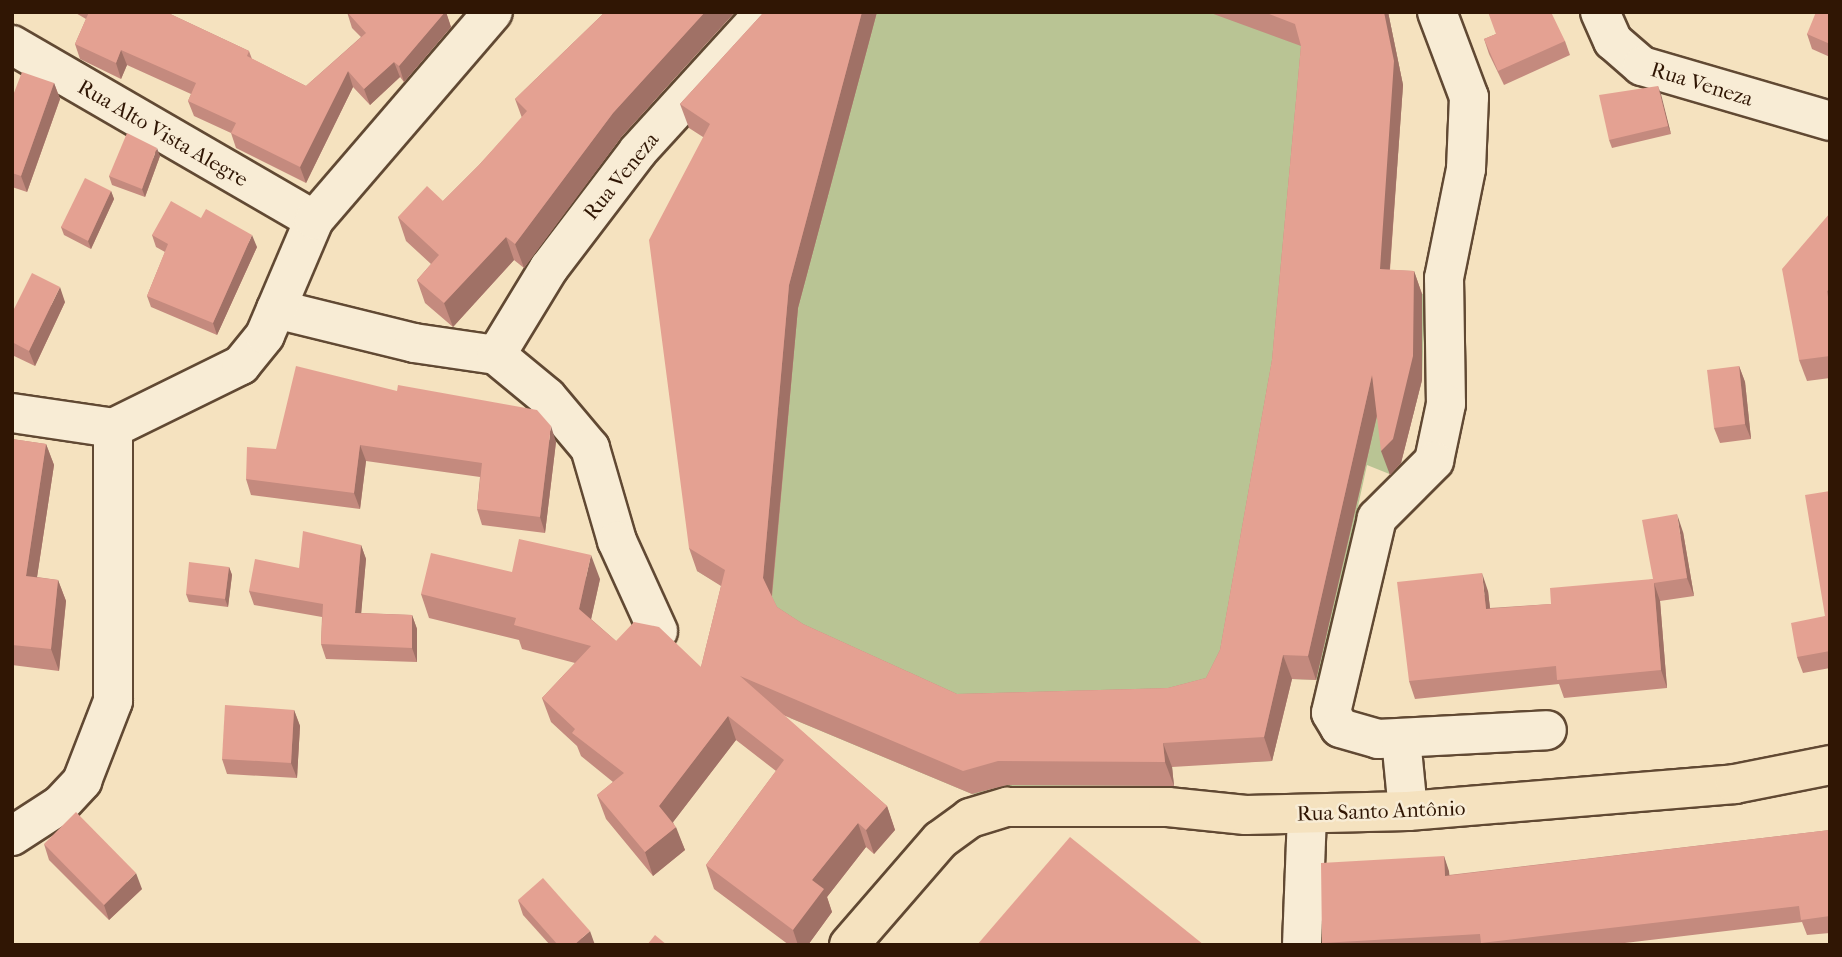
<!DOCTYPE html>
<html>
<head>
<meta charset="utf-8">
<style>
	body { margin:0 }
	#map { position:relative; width:1842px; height:957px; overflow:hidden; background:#f5e2bf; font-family:"IM FELL French Canon",serif }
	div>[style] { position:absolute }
	.green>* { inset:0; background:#b9c494 }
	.roads { filter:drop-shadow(2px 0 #614933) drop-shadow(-2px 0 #614933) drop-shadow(0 2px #614933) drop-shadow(0 -2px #614933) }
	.minor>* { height:38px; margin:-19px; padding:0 19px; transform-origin:19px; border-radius:19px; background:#f8ecd5 }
	.major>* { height:38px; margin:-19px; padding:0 19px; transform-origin:19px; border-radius:19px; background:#f5e2bf }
	.wall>* { inset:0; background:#c48a7e }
	.shaded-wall>* { inset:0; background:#a07166 }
	.building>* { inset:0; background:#e4a192 }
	span { translate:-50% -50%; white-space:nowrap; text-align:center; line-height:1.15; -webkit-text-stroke:5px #f8ecd5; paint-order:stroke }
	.street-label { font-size:21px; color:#301604 }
	.frame { position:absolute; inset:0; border:14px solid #301604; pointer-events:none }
</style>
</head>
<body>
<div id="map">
	<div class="green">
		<div style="clip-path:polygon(790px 12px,1388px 12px,1403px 85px,1388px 292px,1425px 294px,1422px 380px,1397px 477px,1367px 465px,1320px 680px,1291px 679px,1272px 761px,1172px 766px,1174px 789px,972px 794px,790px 718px,796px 700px,734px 593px,697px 571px)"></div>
	</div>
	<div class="roads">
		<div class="minor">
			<div style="left:1437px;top:12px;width:91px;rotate:69.4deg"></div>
			<div style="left:1469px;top:97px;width:72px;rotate:92.4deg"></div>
			<div style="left:1466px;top:169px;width:111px;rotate:101.4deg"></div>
			<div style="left:1444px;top:278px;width:126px;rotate:89.1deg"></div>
			<div style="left:1446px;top:404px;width:58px;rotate:101.9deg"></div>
			<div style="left:1434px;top:461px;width:81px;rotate:135deg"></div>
			<div style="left:1377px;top:518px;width:200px;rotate:103.3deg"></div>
			<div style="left:1331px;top:713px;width:17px;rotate:59deg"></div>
			<div style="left:1340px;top:728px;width:40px;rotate:16deg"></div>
			<div style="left:1378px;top:739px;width:169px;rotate:-3deg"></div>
			<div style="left:1600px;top:12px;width:32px;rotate:66deg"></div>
			<div style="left:1613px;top:41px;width:38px;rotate:41deg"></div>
			<div style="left:1642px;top:66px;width:196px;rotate:16.3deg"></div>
			<div style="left:12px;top:45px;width:349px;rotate:30.1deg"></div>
			<div style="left:276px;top:309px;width:142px;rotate:13.8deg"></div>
			<div style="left:414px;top:343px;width:83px;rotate:8.3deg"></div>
			<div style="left:496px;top:355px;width:66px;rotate:39.5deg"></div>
			<div style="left:547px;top:397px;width:67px;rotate:49.9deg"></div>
			<div style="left:590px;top:448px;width:97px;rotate:73.8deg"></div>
			<div style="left:617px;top:541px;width:99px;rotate:65.5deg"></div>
			<div style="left:496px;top:355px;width:102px;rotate:-58.7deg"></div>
			<div style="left:549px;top:268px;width:147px;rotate:-52.7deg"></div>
			<div style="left:638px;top:151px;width:188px;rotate:-47.6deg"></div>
			<div style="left:12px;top:413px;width:102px;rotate:8.4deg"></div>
			<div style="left:113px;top:428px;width:143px;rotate:-26.2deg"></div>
			<div style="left:241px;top:365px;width:38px;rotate:-51deg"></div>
			<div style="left:265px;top:335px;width:125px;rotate:-66.9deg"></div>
			<div style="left:314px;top:220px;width:274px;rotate:-49.3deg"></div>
			<div style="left:1401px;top:739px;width:72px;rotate:84.4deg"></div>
			<div style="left:12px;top:836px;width:57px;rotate:-32.9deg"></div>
			<div style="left:60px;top:805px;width:33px;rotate:-47deg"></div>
			<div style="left:82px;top:781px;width:86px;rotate:-68.8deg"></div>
			<div style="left:113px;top:701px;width:273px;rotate:-90deg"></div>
			<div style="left:1302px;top:945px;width:130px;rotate:-87.8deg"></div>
		</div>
		<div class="major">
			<div style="left:849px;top:945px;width:139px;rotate:-49.1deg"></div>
			<div style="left:940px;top:840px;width:37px;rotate:-36deg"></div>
			<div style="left:970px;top:818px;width:39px;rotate:-17deg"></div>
			<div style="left:1007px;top:807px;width:161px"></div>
			<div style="left:1168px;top:807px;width:78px;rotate:5.9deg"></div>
			<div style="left:1246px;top:815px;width:162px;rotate:-1.4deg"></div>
			<div style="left:1408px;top:811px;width:328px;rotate:-4.7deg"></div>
			<div style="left:1735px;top:784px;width:97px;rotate:-11.3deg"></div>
		</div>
	</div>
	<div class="wall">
		<div style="clip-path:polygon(74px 12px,166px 12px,249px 51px,252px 59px,306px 86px,361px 37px,352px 28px,347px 12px,446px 12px,451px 27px,404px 82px,400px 77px,370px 105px,353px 87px,306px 183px,236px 148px,231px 133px,194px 116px,188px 101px,191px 94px,127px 65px,121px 79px,80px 59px,75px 44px,86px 19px)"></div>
		<div style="clip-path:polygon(605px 12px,735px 12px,622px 136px,524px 268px,514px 260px,453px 327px,425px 303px,417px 280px,431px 264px,406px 241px,398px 217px,443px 201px,479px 165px,522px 118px,515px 99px)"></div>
		<div style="clip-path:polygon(764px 12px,877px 12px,798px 308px,772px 597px,777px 607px,803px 624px,957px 694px,1168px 688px,1206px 678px,1220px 650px,1272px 360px,1301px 46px,1208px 12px,1388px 12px,1403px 85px,1390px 270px,1414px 271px,1422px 294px,1422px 380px,1401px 463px,1390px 475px,1377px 416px,1316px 680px,1292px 679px,1272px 761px,1172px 767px,1174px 786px,1007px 785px,972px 794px,783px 715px,887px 806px,895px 830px,874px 854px,866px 847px,827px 897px,832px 912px,808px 945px,789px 945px,714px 889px,706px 865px,776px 771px,736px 740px,673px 822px,685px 850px,653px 876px,606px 819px,597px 795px,613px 782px,581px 756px,577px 746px,551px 722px,542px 698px,575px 663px,522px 649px,519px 640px,429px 618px,421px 594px,512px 572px,600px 579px,591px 619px,616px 641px,701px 667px,721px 586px,697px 571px,689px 548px,703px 137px,689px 128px,680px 104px)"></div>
		<div style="clip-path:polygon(1830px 12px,1830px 57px,1812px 49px,1807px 34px)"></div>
		<div style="clip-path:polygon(1496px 34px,1565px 41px,1570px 55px,1504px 85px,1489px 54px,1484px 39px)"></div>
		<div style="clip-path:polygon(54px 83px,60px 99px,27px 192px,12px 187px,12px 98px)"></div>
		<div style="clip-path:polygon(1658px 86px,1671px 134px,1612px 148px,1609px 140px)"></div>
		<div style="clip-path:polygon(160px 156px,145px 197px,112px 185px,109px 176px)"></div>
		<div style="clip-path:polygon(111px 191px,114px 199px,91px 249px,64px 235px,61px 227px)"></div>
		<div style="clip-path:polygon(1830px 213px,1830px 378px,1807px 381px,1799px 360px)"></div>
		<div style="clip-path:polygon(201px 218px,257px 247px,217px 335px,151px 307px,147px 296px,165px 252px,156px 247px,152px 235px)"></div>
		<div style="clip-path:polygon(65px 302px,35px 366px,12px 355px,12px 313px)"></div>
		<div style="clip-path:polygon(1739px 366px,1745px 382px,1751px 439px,1720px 443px,1714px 428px)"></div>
		<div style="clip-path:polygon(397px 391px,556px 442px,545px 533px,482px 525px,477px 509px,480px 477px,366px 461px,360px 509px,251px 495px,246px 479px,276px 449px)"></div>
		<div style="clip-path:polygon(12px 439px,46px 444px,54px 465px,37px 577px,58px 580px,66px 601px,59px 671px,12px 665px)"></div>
		<div style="clip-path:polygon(1830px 491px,1830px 668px,1803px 673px,1797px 657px,1825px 616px)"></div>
		<div style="clip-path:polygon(1683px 532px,1694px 596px,1660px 601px,1667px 688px,1564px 698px,1559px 684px,1415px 699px,1409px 681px,1488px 591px,1490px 608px,1551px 604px,1653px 579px)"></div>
		<div style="clip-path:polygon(361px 545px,366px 559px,361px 613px,412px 615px,417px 629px,417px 662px,326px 659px,321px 644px,322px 617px,254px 605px,249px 591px,299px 568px)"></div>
		<div style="clip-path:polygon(229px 567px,232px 575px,228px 607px,189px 602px,186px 594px)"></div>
		<div style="clip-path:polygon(294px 710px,300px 726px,297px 778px,227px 774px,222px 759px)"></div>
		<div style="clip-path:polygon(1830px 830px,1830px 933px,1807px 935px,1802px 922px,1608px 945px,1322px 945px,1322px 943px,1444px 856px,1449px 875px)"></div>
		<div style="clip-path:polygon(44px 844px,142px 889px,109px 920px,49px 860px)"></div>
		<div style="clip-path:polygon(518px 900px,595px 945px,550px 945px,523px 915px)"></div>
	</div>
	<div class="shaded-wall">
		<div style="clip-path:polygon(445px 12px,446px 12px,451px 27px,404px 82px,399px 66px)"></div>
		<div style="clip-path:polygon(705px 12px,735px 12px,622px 136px,524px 268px,515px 244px,613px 113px)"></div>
		<div style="clip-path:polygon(862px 12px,877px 12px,798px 308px,771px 602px,763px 578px,789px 285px)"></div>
		<div style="clip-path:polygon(1384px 12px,1388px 12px,1403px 85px,1388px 293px,1380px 269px)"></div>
		<div style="clip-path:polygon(121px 50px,127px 65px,121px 79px,116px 63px)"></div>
		<div style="clip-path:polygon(394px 62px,400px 77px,370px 105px,364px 89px)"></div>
		<div style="clip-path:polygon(348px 71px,353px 87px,306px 183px,300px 167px)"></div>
		<div style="clip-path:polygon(54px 83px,60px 99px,27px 192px,21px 176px)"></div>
		<div style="clip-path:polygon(1658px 86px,1661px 94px,1671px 134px,1668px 126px)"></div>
		<div style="clip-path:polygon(157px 148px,160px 156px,145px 197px,142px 189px)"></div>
		<div style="clip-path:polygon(111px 191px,114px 199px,91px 249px,88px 241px)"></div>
		<div style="clip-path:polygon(252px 235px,257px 247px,217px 335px,213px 323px)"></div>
		<div style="clip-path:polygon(506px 237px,514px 260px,453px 327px,444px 303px)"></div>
		<div style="clip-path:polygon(1414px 271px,1422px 294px,1422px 380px,1401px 463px,1390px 475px,1381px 451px)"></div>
		<div style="clip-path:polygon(60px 287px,65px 302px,35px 366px,29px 351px)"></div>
		<div style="clip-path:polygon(1739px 366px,1745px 382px,1751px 439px,1745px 424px)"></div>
		<div style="clip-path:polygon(1372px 375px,1381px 398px,1316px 680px,1308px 656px)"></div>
		<div style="clip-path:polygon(551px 426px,556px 442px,545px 533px,540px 517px)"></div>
		<div style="clip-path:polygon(46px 444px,54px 465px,34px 597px,26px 576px)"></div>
		<div style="clip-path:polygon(360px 445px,366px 461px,360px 509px,354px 493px)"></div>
		<div style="clip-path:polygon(1677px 514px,1683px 532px,1694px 596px,1687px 578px)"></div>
		<div style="clip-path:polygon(361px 545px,366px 559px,360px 627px,355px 613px)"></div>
		<div style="clip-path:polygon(591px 555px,600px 579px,588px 633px,579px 609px)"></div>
		<div style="clip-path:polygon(229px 567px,232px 575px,228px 607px,225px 599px)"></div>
		<div style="clip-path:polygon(1482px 573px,1488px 591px,1492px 626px,1486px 609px)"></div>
		<div style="clip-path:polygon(58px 580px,66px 601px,59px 671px,51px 649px)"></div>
		<div style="clip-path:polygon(1654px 583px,1660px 601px,1667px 688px,1661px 670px)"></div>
		<div style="clip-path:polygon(412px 615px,417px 629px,417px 662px,412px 648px)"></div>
		<div style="clip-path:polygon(1283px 655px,1292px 679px,1272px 761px,1264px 737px)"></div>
		<div style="clip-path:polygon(294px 710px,300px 726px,297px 778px,291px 763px)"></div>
		<div style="clip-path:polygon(728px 716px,736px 740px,667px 830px,659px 806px)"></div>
		<div style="clip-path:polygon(1163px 743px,1172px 767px,1174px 786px,1165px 762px)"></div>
		<div style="clip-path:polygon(887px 806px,895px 830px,874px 854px,866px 830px)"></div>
		<div style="clip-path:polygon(858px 823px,866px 847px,827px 897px,832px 912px,808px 945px,798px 945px,793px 930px,812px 880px)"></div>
		<div style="clip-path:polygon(676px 827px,685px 850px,653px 876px,645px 852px)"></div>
		<div style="clip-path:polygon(1444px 856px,1449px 871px,1451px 891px,1445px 876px)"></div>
		<div style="clip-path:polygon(136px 873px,142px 889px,109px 920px,104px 905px)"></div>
		<div style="clip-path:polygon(590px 931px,595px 945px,574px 945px)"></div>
	</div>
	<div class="building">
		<div style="clip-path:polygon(89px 12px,166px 12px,249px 51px,247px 56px,306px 86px,366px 33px,347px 12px,445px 12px,399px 66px,394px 62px,364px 89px,348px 71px,300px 167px,231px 133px,236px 123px,188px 101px,196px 83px,121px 50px,116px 63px,75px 44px)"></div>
		<div style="clip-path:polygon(605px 12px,705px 12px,613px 113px,515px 244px,506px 237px,444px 303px,417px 280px,439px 255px,398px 217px,427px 186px,443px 201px,479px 165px,527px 111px,515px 99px)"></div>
		<div style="clip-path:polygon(764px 12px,862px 12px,789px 285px,763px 578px,777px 607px,803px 624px,957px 694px,1168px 688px,1206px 678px,1220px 650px,1272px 360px,1301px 46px,1295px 24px,1264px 12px,1384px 12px,1394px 61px,1380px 269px,1414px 271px,1413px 356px,1393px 439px,1381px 451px,1372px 375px,1308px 656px,1283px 655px,1264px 737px,1163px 743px,1165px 762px,998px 761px,963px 771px,740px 676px,887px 806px,866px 830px,858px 823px,812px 880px,824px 889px,793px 930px,706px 865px,784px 760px,728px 716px,659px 806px,676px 827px,645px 852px,597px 795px,624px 773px,572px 733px,575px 729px,542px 698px,591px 646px,514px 625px,516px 618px,421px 594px,431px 553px,512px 572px,519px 539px,591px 555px,579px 609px,616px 641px,634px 622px,659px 627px,701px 667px,725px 570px,689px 548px,649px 240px,710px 124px,680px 104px)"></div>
		<div style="clip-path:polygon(1488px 12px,1551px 12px,1565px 41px,1498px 71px,1484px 39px,1496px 34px)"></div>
		<div style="clip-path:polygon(1816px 12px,1830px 12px,1830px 44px,1807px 34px)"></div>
		<div style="clip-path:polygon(22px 72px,54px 83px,21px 176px,12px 173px,12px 98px)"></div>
		<div style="clip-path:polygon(1658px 86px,1668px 126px,1609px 140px,1599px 95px)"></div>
		<div style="clip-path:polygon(127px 133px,157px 148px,142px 189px,109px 176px)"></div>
		<div style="clip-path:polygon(85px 178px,111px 191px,88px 241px,61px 227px)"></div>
		<div style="clip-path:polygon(171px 201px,201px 218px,206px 209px,252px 235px,213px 323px,147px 296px,168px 244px,152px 235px)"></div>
		<div style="clip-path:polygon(1830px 213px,1830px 289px,1827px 291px,1830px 309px,1830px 356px,1799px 360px,1782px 269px)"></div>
		<div style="clip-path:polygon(32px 273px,60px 287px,29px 351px,12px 342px,12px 313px)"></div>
		<div style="clip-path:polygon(296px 366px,397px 391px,398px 385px,537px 410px,551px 426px,540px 517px,477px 509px,482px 463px,360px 445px,354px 493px,246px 479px,247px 447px,276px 449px)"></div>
		<div style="clip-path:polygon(1739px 366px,1745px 424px,1714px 428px,1707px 370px)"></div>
		<div style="clip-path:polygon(12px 439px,46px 444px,26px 576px,58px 580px,51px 649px,12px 645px)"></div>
		<div style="clip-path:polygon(1830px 491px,1830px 651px,1797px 657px,1791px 623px,1825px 616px,1805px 495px)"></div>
		<div style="clip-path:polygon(1677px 514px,1687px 578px,1654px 583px,1661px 670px,1557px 680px,1556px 666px,1409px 681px,1397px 582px,1482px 573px,1486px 609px,1551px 604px,1550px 588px,1653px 579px,1642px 520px)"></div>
		<div style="clip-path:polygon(303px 531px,361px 545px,355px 613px,412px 615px,412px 648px,321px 644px,323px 604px,249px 591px,255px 559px,299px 568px)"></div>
		<div style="clip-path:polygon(189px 562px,229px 567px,225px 599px,186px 594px)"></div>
		<div style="clip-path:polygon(225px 705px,294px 710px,291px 763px,222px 759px)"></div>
		<div style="clip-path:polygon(76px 812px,136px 873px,104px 905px,44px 844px)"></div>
		<div style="clip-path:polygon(1830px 830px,1830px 916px,1801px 920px,1799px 906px,1481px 943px,1480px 934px,1322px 943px,1321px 863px,1444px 856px,1445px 876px)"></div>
		<div style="clip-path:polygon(1070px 837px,1204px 945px,977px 945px)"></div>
		<div style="clip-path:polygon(543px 878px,590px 931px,574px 945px,558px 945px,518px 900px)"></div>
		<div style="clip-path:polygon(655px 935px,667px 945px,647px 945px)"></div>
	</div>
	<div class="street-label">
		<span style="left:1702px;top:84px;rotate:17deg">Rua Veneza</span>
		<span style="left:163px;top:133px;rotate:30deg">Rua Alto Vista Alegre</span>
		<span style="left:621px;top:176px;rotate:-51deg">Rua Veneza</span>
		<span style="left:1381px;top:811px;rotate:-2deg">Rua Santo Antônio</span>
	</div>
	<div class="frame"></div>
</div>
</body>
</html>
